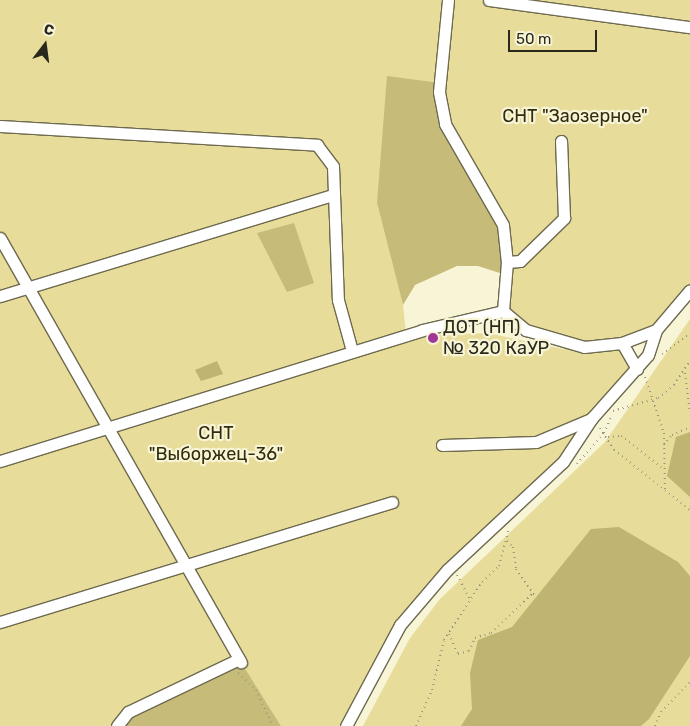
<!DOCTYPE html>
<html>
<head>
<meta charset="utf-8">
<style>
	body { margin:0 }
	#map { position:relative; width:690px; height:726px; overflow:hidden; background:#f8f4d6; font-family:Rubik,sans-serif }
	div>[style] { position:absolute }
	.green>* { inset:0; background:#e7dc99 }
	.forest>* { inset:0; background:#c6bb78 }
	.water>* { inset:0; background:#bfb471 }
	.path>* { height:2px; margin-top:-1px; transform-origin:0; background:repeating-linear-gradient(90deg,#97947f 0 1px,transparent 0 5px) }
	.roads { filter:drop-shadow(1px 0 #6e6a4f) drop-shadow(-1px 0 #6e6a4f) drop-shadow(0 1px #6e6a4f) drop-shadow(0 -1px #6e6a4f) }
	.street>* { height:11px; margin:-5.5px; padding:0 5.5px; transform-origin:5.5px; border-radius:5.5px; background:#fff }
	.dots>* { width:14px; height:14px; translate:-50% -50%; box-sizing:border-box; border:2px solid #f8f4d6; border-radius:50% }
	span { translate:-50% -50%; white-space:nowrap; text-align:center; line-height:1.15; -webkit-text-stroke:4.5px #f8f4d6; paint-order:stroke }
	.park-label { font-size:18px; color:#312c0d }
	.poi-label { font-size:18px; color:#29281d }
	.left { translate:0 -50%; text-align:left }
	.north { position:absolute; left:20px; top:20px; width:50px; height:50px; -webkit-text-stroke:4px #f8f4d6; paint-order:stroke; rotate:15deg; font-size:14px; font-weight:700; line-height:20px; text-align:center; color:#29281d }
	.north::after { content:''; display:block; margin:auto; width:18px; height:22px; background:#29281d; clip-path:polygon(50% 0,100% 100%,50% 72%,0 100%) }
	.scale { position:absolute; left:508px; top:30px; width:89px; height:22px; box-sizing:border-box; border:2px solid #29281d; border-top:0; padding-left:6px; font-size:15px; line-height:18px; white-space:nowrap; color:#29281d; -webkit-text-stroke:4px #f8f4d6; paint-order:stroke }
</style>
</head>
<body>
<div id="map">
	<div class="green">
		<div style="clip-path:polygon(0 0,690px 0,690px 290px,656px 330px,584px 347px,526px 330px,503px 311px,507px 262px,377px 203px,403px 305px,407px 343px,432px 335px,487px 333px,563px 349px,623px 345px,635px 371px,576px 444px,400px 625px,346px 726px,281px 726px,241px 662px,118px 726px,0 726px)"></div>
		<div style="clip-path:polygon(690px 319px,690px 726px,363px 726px,410px 638px,440px 599px,605px 442px)"></div>
	</div>
	<div class="forest">
		<div style="clip-path:polygon(387px 76px,440px 83px,445px 124px,503px 225px,506px 275px,478px 266px,457px 266px,415px 285px,403px 305px,377px 203px)"></div>
		<div style="clip-path:polygon(294px 223px,314px 283px,287px 292px,257px 233px)"></div>
		<div style="clip-path:polygon(241px 662px,281px 726px,118px 726px,129px 712px)"></div>
	</div>
	<div class="water">
		<div style="clip-path:polygon(217px 361px,223px 374px,201px 381px,195px 370px)"></div>
		<div style="clip-path:polygon(690px 432px,690px 497px,667px 476px,676px 437px)"></div>
		<div style="clip-path:polygon(619px 527px,678px 562px,690px 576px,690px 656px,649px 719px,641px 726px,461px 726px,472px 709px,470px 673px,478px 640px,512px 627px,591px 529px)"></div>
	</div>
	<div class="path">
		<div style="left:662px;top:354px;width:35px;rotate:-37deg"></div>
		<div style="left:685px;top:373px;width:39px;rotate:83deg"></div>
		<div style="left:645px;top:377px;width:59px;rotate:71.3deg"></div>
		<div style="left:664px;top:433px;width:57px;rotate:89deg"></div>
		<div style="left:613px;top:411px;width:47px;rotate:-16.1deg"></div>
		<div style="left:658px;top:398px;width:21px;rotate:-39deg"></div>
		<div style="left:674px;top:385px;width:30px;rotate:-57deg"></div>
		<div style="left:600px;top:428px;width:26px;rotate:58deg"></div>
		<div style="left:614px;top:450px;width:97px;rotate:38.3deg"></div>
		<div style="left:608px;top:437px;width:13px;rotate:-4deg"></div>
		<div style="left:621px;top:436px;width:51px;rotate:37.8deg"></div>
		<div style="left:664px;top:445px;width:13px;rotate:-51deg"></div>
		<div style="left:672px;top:435px;width:20px;rotate:-24deg"></div>
		<div style="left:577px;top:464px;width:41px;rotate:-48.9deg"></div>
		<div style="left:604px;top:433px;width:20px;rotate:-66deg"></div>
		<div style="left:507px;top:541px;width:8px;rotate:45deg"></div>
		<div style="left:513px;top:547px;width:22px;rotate:82deg"></div>
		<div style="left:516px;top:569px;width:33px;rotate:55deg"></div>
		<div style="left:457px;top:575px;width:30px;rotate:62deg"></div>
		<div style="left:449px;top:634px;width:22px;rotate:66deg"></div>
		<div style="left:458px;top:654px;width:11px;rotate:-15deg"></div>
		<div style="left:469px;top:651px;width:14px;rotate:-65deg"></div>
		<div style="left:475px;top:638px;width:17px;rotate:-17deg"></div>
		<div style="left:491px;top:633px;width:57px;rotate:-43.6deg"></div>
		<div style="left:238px;top:673px;width:25px;rotate:43deg"></div>
		<div style="left:256px;top:690px;width:40px;rotate:65deg"></div>
		<div style="left:416px;top:726px;width:39px;rotate:-66deg"></div>
		<div style="left:432px;top:690px;width:51px;rotate:-76.5deg"></div>
		<div style="left:444px;top:640px;width:69px;rotate:-56.8deg"></div>
		<div style="left:482px;top:582px;width:23px;rotate:-43deg"></div>
		<div style="left:499px;top:566px;width:39px;rotate:-75deg"></div>
		<div style="left:655px;top:726px;width:15px;rotate:-67deg"></div>
		<div style="left:661px;top:712px;width:42px;rotate:-46deg"></div>
	</div>
	<div class="roads">
		<div class="street">
			<div style="left:448px;top:0;width:92px;rotate:95.6deg"></div>
			<div style="left:439px;top:92px;width:33px;rotate:79deg"></div>
			<div style="left:445px;top:124px;width:116px;rotate:60.1deg"></div>
			<div style="left:503px;top:225px;width:37px;rotate:84deg"></div>
			<div style="left:507px;top:262px;width:49px;rotate:94.7deg"></div>
			<div style="left:489px;top:0;width:203px;rotate:7.7deg"></div>
			<div style="left:0;top:126px;width:318px;rotate:3.4deg"></div>
			<div style="left:317px;top:145px;width:26px;rotate:53deg"></div>
			<div style="left:333px;top:166px;width:134px;rotate:87.9deg"></div>
			<div style="left:338px;top:300px;width:53px;rotate:74.6deg"></div>
			<div style="left:0;top:238px;width:488px;rotate:60.4deg"></div>
			<div style="left:507px;top:262px;width:13px;rotate:-4deg"></div>
			<div style="left:520px;top:261px;width:62px;rotate:-44.3deg"></div>
			<div style="left:564px;top:218px;width:77px;rotate:-92.2deg"></div>
			<div style="left:0;top:296px;width:348px;rotate:-16.9deg"></div>
			<div style="left:503px;top:311px;width:30px;rotate:40deg"></div>
			<div style="left:526px;top:330px;width:60px;rotate:16.3deg"></div>
			<div style="left:584px;top:347px;width:38px;rotate:-6deg"></div>
			<div style="left:622px;top:343px;width:36px;rotate:-21deg"></div>
			<div style="left:622px;top:343px;width:30px;rotate:60deg"></div>
			<div style="left:442px;top:445px;width:94px;rotate:-1.8deg"></div>
			<div style="left:536px;top:442px;width:60px;rotate:-22.7deg"></div>
			<div style="left:0;top:461px;width:442px;rotate:-17.2deg"></div>
			<div style="left:422px;top:330px;width:83px;rotate:-13.2deg"></div>
			<div style="left:0;top:622px;width:410px;rotate:-17deg"></div>
			<div style="left:117px;top:726px;width:18px;rotate:-52deg"></div>
			<div style="left:128px;top:712px;width:123px;rotate:-25.5deg"></div>
			<div style="left:346px;top:726px;width:115px;rotate:-61.9deg"></div>
			<div style="left:400px;top:625px;width:72px;rotate:-49.5deg"></div>
			<div style="left:447px;top:570px;width:158px;rotate:-43deg"></div>
			<div style="left:563px;top:462px;width:53px;rotate:-56.6deg"></div>
			<div style="left:592px;top:418px;width:84px;rotate:-48.4deg"></div>
			<div style="left:648px;top:355px;width:26px;rotate:-72deg"></div>
			<div style="left:656px;top:330px;width:52px;rotate:-49.6deg"></div>
		</div>
	</div>
	<div class="dots">
		<div style="left:433px;top:338px;background:#a23697"></div>
	</div>
	<div class="park-label">
		<span style="left:575px;top:116px">СНТ "Заозерное"</span>
		<span style="left:216px;top:444px">СНТ<br>"Выборжец-36"</span>
	</div>
	<div class="poi-label">
		<span class="left" style="left:443px;top:338px">ДОТ (НП)<br>№ 320 КаУР</span>
	</div>
	<div class="north">С</div>
	<div class="scale">50 m</div>
</div>
</body>
</html>
